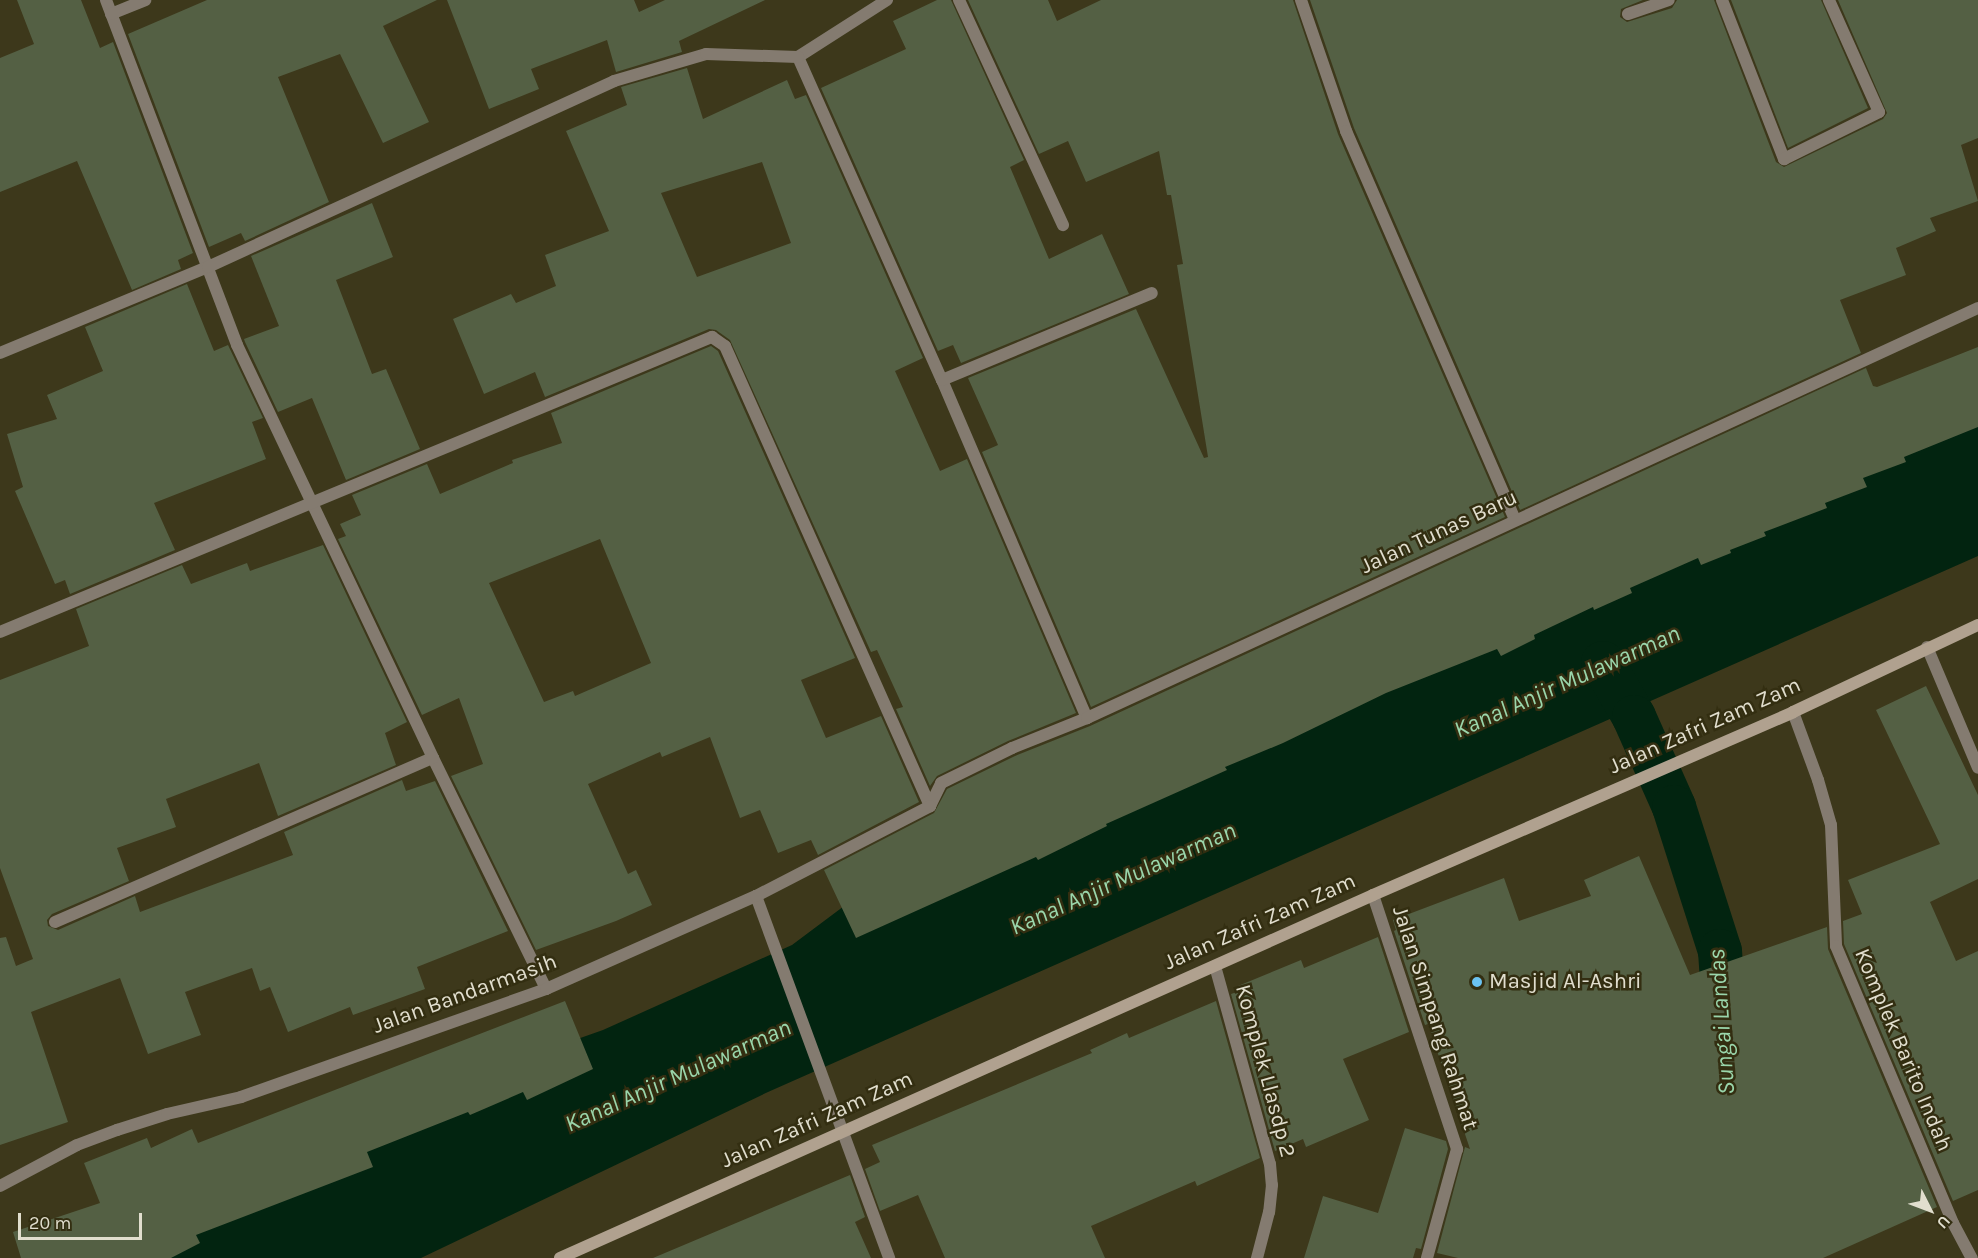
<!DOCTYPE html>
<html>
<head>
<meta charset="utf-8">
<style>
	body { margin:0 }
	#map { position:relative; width:1978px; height:1258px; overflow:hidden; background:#3d381b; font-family:Karla,sans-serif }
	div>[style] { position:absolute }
	.water>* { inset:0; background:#022410 }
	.canal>* { height:44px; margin:-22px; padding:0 22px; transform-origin:22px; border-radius:22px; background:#022410 }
	.building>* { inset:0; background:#546044 }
	.minor>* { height:12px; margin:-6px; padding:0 6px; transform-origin:6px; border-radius:6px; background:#847b70 }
	.tertiary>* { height:12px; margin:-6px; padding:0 6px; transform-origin:6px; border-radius:6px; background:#847b70 }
	.secondary>* { height:12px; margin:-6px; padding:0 6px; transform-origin:6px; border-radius:6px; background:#b0a18f }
	.dots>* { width:16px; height:16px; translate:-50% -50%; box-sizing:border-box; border:3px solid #332e11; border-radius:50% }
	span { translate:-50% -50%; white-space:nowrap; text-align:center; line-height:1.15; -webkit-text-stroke:5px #332e11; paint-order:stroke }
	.street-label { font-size:22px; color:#e1dece }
	.poi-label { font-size:22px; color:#e1dece }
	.left { translate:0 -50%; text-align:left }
	.water-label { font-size:24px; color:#9ad6ab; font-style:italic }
	.north { position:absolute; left:1900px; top:1180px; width:60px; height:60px; -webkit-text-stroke:4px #332e11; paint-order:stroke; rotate:132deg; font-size:16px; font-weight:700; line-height:24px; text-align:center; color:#e1dece }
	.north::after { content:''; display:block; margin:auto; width:21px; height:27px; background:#e1dece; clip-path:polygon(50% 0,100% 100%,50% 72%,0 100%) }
	.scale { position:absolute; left:18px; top:1213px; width:124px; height:27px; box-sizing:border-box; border:3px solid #e1dece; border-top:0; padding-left:8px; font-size:18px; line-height:21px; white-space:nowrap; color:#e1dece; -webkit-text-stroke:4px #332e11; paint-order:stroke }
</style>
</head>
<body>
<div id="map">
	<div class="water">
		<div style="clip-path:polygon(1978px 368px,1978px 556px,768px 1092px,421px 1258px,32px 1258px,241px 1158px,603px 1030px,792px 945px,967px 814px)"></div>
	</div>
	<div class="canal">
		<div style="left:1603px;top:663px;width:62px;rotate:60.1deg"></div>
		<div style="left:1634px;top:717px;width:98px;rotate:66deg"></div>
		<div style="left:1674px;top:807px;width:151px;rotate:72.3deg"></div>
		<div style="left:1720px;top:951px;width:73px;rotate:86.1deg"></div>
	</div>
	<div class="building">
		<div style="clip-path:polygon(17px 0,81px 0,100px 48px,113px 42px,193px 253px,178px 260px,181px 269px,132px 290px,77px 161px,0 192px,0 58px,34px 44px)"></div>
		<div style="clip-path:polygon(207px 0,437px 0,383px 26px,429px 122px,383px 143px,340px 54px,278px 77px,329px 202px,245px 241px,241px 233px,209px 247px,128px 34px)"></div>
		<div style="clip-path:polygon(447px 0,634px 0,639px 12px,665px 0,765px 0,679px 41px,682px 52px,616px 72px,607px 40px,531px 69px,539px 89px,489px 109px)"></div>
		<div style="clip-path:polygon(937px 0,951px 0,1024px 160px,1010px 167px,1049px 259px,1102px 234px,1129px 294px,961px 363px,953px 345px,938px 351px,821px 88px,906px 49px,893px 21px)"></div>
		<div style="clip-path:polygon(968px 0,1048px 0,1057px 21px,1101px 0,1293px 0,1338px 134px,1505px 517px,1091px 707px,982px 452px,998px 445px,968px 378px,1136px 309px,1204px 458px,1208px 457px,1177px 265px,1183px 264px,1171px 195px,1167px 195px,1159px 151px,1086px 182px,1068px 141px,1039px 154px)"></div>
		<div style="clip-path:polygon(1310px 0,1643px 0,1621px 9px,1620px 17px,1627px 22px,1672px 8px,1677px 0,1714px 0,1776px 162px,1784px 167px,1883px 119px,1887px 113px,1838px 0,1978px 0,1978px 138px,1961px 145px,1978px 201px,1930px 218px,1936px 231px,1896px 248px,1906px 275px,1840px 300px,1861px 353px,1520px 510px,1354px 128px)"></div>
		<div style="clip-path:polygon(1731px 0,1821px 0,1868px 108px,1788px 148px)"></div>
		<div style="clip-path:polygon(evenodd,687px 68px,703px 119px,787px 80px,795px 99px,806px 95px,923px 358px,895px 371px,940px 471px,967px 459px,1076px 713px,1008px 741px,937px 776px,930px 786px,896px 709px,903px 707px,877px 650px,871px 652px,730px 340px,716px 330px,709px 329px,545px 397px,535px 372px,484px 394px,453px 319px,511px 294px,516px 303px,556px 286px,545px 255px,609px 231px,566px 131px,627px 105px,621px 87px,687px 68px,762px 162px,791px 243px,697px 277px,661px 193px,762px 162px)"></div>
		<div style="clip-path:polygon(372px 203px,393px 257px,336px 280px,372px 374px,386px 369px,420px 449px,346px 480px,312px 398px,278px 412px,245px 342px,244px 339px,279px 326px,251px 256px)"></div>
		<div style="clip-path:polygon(187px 284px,214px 351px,228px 345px,263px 418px,252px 422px,266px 459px,154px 503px,175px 550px,70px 594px,65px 580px,55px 584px,15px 491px,23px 487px,7px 434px,57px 419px,47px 395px,103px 371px,85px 327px)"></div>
		<div style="clip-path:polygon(evenodd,711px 346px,718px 351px,855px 658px,801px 680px,826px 738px,881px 716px,919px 802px,818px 855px,811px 840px,778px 853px,760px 810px,740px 818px,710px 737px,662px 757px,660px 752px,588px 784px,628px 874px,636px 870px,652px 905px,616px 921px,536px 950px,451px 776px,483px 764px,459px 698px,422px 715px,338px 539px,346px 536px,340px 524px,361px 515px,352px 495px,427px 464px,440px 494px,513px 463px,512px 460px,562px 443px,551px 413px,711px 346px,600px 539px,651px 663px,575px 696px,573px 691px,544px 702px,489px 583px,600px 539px)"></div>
		<div style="clip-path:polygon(1978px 347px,1978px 427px,1904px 457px,1906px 462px,1863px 478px,1867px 487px,1825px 503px,1827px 508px,1764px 532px,1766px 536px,1730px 550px,1731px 553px,1701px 565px,1698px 558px,1630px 588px,1632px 593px,1594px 610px,1593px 607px,1534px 635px,1535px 639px,1501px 656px,1497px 649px,1386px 693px,1283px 743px,1225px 767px,1227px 770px,1106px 824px,1107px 826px,1038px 860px,1036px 857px,856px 938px,824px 870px,934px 813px,947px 789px,1015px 756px,1090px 726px,1866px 368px,1873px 386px,1877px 387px)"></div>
		<div style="clip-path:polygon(323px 545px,407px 722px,385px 733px,396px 765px,278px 816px,259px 763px,166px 799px,176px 827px,117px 848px,129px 881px,52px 914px,47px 920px,48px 926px,58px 930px,135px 896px,140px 912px,293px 855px,284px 832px,402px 780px,406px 791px,435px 781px,508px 931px,417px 967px,425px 989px,353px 1015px,350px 1007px,288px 1032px,270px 987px,260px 991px,252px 968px,185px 992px,201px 1035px,148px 1054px,120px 978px,31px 1012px,68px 1122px,0 1145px,0 938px,6px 937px,16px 966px,33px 959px,0 868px,0 680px,89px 646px,76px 609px,182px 565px,191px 584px,247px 563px,250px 571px)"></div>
		<div style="clip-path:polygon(1926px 686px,1978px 795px,1978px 879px,1930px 902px,1956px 961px,1978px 951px,1978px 1190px,1953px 1201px,1844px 944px,1843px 921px,1862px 914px,1848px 880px,1940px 844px,1876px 710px)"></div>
		<div style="clip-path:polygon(1639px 856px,1690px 975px,1827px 927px,1828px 949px,1937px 1207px,1823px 1258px,1458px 1258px,1437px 1253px,1465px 1147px,1470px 1149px,1428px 1024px,1425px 1025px,1394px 931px,1396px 930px,1393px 920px,1504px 878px,1519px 921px,1591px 896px,1584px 880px)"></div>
		<div style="clip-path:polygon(1378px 937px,1409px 1032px,1343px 1059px,1369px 1120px,1306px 1147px,1303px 1139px,1275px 1151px,1231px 994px,1240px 991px,1238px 986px,1301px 960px,1304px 968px)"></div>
		<div style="clip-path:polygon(565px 1001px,593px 1069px,527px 1100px,523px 1092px,470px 1115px,468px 1112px,367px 1152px,373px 1167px,196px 1235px,200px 1243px,171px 1258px,21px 1258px,13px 1232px,100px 1203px,84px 1163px,147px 1138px,151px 1148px,192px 1129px,198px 1143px)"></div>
		<div style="clip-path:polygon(1216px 1001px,1260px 1158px,1197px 1186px,1195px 1181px,1091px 1226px,1105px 1258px,945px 1258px,918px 1195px,880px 1211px,865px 1169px,880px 1162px,872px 1145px,1092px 1053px,1090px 1050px,1127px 1033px,1129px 1038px)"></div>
		<div style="clip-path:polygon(1405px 1128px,1446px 1141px,1448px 1149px,1421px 1249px,1416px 1248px,1413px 1258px,1304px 1258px,1323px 1196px,1378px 1213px)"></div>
		<div style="clip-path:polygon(850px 1175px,865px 1217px,855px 1222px,871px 1258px,653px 1258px)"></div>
	</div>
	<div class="minor">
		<div style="left:106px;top:0;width:369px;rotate:69.2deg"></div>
		<div style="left:237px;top:345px;width:457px;rotate:64.6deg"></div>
		<div style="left:433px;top:758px;width:257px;rotate:63.9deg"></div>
		<div style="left:887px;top:0;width:106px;rotate:147.4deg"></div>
		<div style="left:798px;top:57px;width:354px;rotate:66deg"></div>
		<div style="left:942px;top:380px;width:368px;rotate:66.8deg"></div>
		<div style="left:959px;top:0;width:248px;rotate:65.2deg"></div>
		<div style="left:1301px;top:0;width:139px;rotate:71deg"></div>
		<div style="left:1346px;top:131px;width:424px;rotate:66.5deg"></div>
		<div style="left:1722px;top:0;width:171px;rotate:68.7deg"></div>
		<div style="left:1784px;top:159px;width:106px;rotate:-26.3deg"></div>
		<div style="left:1879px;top:112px;width:123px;rotate:-114.1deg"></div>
		<div style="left:111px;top:14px;width:37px;rotate:-22deg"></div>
		<div style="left:1628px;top:14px;width:43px;rotate:-18.9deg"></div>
		<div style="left:0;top:353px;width:225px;rotate:-22.5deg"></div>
		<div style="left:208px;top:267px;width:447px;rotate:-24.6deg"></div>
		<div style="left:614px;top:81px;width:96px;rotate:-16.4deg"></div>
		<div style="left:706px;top:54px;width:92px;rotate:1.9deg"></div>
		<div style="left:942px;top:380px;width:227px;rotate:-22.5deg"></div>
		<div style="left:0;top:632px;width:771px;rotate:-22.51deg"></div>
		<div style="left:712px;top:337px;width:16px;rotate:35deg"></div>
		<div style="left:725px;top:346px;width:504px;rotate:65.98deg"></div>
		<div style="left:1927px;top:647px;width:131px;rotate:67.1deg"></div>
		<div style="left:1793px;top:712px;width:72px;rotate:69.8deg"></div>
		<div style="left:1818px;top:780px;width:47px;rotate:73.9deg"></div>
		<div style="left:1831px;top:825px;width:121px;rotate:87.6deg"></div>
		<div style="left:1836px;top:946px;width:301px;rotate:67.1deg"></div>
		<div style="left:1953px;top:1223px;width:40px;rotate:62deg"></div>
		<div style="left:930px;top:806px;width:25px;rotate:-64deg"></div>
		<div style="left:941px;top:783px;width:79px;rotate:-26.2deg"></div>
		<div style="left:1012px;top:748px;width:81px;rotate:-21.8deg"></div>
		<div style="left:1087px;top:718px;width:981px;rotate:-24.71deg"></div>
		<div style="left:1373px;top:895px;width:268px;rotate:71.7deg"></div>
		<div style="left:1457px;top:1149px;width:113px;rotate:105.4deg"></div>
		<div style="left:756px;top:896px;width:386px;rotate:69.8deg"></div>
		<div style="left:55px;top:922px;width:412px;rotate:-23.5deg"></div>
		<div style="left:1215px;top:966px;width:205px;rotate:74.5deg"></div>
		<div style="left:1270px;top:1164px;width:21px;rotate:85deg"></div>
		<div style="left:1272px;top:1185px;width:27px;rotate:96deg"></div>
		<div style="left:1269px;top:1212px;width:48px;rotate:104.6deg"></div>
	</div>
	<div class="tertiary">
		<div style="left:0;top:1186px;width:87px;rotate:-28deg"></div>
		<div style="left:77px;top:1145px;width:43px;rotate:-20.6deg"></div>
		<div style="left:117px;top:1130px;width:52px;rotate:-17.7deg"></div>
		<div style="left:167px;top:1114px;width:76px;rotate:-12.9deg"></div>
		<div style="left:241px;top:1097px;width:324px;rotate:-19.5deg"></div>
		<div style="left:546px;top:989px;width:230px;rotate:-23.9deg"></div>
		<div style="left:756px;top:896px;width:196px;rotate:-27.3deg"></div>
	</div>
	<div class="secondary">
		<div style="left:560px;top:1258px;width:890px;rotate:-24.06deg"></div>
		<div style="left:1373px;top:895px;width:458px;rotate:-23.5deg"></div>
		<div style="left:1793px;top:712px;width:204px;rotate:-25.2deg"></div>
	</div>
	<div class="dots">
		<div style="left:1477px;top:982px;background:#6bc3f2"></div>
	</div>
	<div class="street-label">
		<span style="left:1439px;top:532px;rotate:-25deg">Jalan Tunas Baru</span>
		<span style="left:1705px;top:726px;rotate:-24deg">Jalan Zafri Zam Zam</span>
		<span style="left:1260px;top:922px;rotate:-24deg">Jalan Zafri Zam Zam</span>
		<span style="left:465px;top:994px;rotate:-20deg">Jalan Bandarmasih</span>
		<span style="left:1435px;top:1018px;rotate:72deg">Jalan Simpang Rahmat</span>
		<span style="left:1903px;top:1050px;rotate:67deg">Komplek Barito Indah</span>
		<span style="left:1265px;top:1071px;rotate:75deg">Komplek Llasdp 2</span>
		<span style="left:817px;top:1120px;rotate:-24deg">Jalan Zafri Zam Zam</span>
	</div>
	<div class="poi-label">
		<span class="left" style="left:1489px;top:982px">Masjid Al-Ashri</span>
	</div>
	<div class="water-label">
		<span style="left:1567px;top:682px;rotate:-24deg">Kanal Anjir Mulawarman</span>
		<span style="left:1123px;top:879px;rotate:-24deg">Kanal Anjir Mulawarman</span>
		<span style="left:1722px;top:1022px;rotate:-94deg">Sungai Landas</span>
		<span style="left:678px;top:1076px;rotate:-24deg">Kanal Anjir Mulawarman</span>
	</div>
	<div class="north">U</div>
	<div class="scale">20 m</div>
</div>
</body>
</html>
